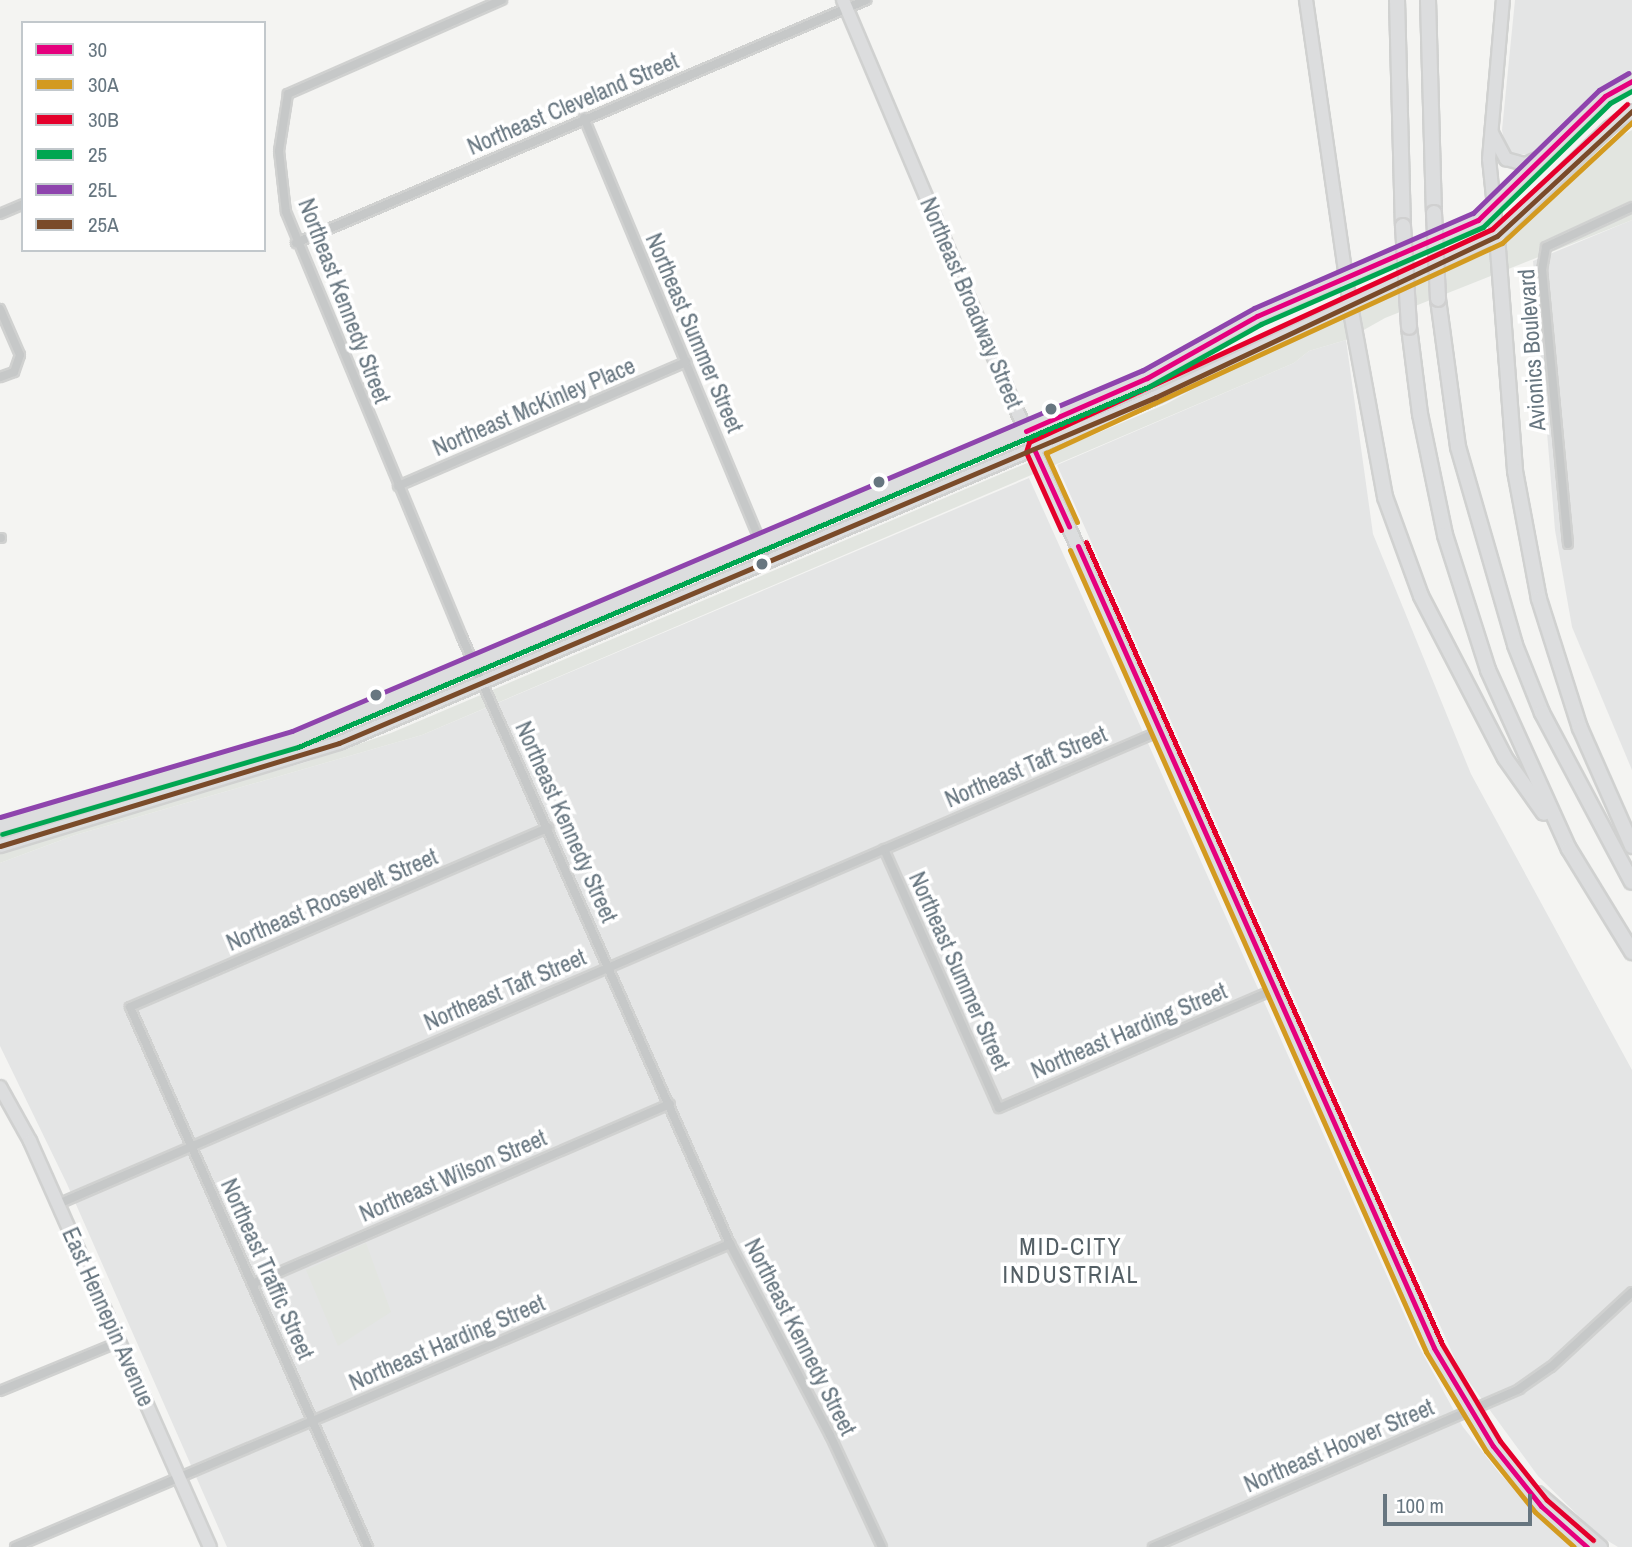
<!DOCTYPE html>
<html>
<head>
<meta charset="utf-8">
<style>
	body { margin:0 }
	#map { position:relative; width:1632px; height:1547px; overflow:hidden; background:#f4f4f2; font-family:"Archivo Narrow",sans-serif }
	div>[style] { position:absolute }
	.built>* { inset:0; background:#e4e5e5 }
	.green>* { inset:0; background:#e2e5e0 }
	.roads { filter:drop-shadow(2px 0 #d0d1d0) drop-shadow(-2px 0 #d0d1d0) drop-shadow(0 2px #d0d1d0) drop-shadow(0 -2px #d0d1d0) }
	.minor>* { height:8px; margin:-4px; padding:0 4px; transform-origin:4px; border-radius:4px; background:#c6c8c8 }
	.secondary>* { height:12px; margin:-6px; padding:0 6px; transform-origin:6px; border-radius:6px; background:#dcddde }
	.motorway>* { height:14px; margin:-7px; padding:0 7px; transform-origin:7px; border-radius:7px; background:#dcddde }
	.bridges { filter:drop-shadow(2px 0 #d0d0d0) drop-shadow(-2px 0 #d0d0d0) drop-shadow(0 2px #d0d0d0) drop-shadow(0 -2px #d0d0d0) }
	.motorway-bridge>* { height:14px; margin:-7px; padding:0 7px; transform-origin:7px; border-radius:7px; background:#dcddde }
	.bus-1>* { height:5px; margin:-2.5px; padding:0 2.5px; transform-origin:2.5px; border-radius:2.5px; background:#e5007d }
	.bus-2>* { height:5px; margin:-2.5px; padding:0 2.5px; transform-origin:2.5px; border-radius:2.5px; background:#d39a20 }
	.bus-3>* { height:5px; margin:-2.5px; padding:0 2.5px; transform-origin:2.5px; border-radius:2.5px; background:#e4002b }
	.bus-4>* { height:5px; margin:-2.5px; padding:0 2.5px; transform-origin:2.5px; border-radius:2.5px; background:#00a651 }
	.bus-5>* { height:5px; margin:-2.5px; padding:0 2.5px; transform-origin:2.5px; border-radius:2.5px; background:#8e44ad }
	.bus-6>* { height:5px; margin:-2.5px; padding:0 2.5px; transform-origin:2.5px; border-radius:2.5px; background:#7a4b2a }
	.dots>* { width:19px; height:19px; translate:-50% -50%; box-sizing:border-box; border:4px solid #fff; border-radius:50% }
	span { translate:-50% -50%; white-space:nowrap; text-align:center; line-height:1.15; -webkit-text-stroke:7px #fff; paint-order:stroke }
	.street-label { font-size:23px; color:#677680 }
	.neighbourhood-label { font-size:24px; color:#545f65; letter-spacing:2px }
	.legend { position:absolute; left:21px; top:21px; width:245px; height:231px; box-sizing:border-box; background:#fff; border:2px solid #c2c8cc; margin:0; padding:9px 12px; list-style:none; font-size:21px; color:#677680 }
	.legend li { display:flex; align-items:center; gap:14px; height:35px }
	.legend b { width:35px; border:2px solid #c2c8cc }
	.scale { position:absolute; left:1383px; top:1494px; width:149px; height:32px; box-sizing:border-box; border:4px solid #677680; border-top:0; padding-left:9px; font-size:21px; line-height:24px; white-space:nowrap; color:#677680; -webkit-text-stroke:5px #fff; paint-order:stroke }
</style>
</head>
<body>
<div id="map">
	<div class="built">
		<div style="clip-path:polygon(1515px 0,1632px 0,1632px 75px,1593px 96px,1536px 153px,1515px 155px,1505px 146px,1502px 130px)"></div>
		<div style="clip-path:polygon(1632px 220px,1632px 770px,1572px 627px,1555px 530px,1533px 261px)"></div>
		<div style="clip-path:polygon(1346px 340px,1373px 534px,1471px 774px,1632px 1070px,1632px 1547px,1618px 1547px,1598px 1535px,1538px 1476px,1459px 1368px,1057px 465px,1294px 363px,1309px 351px)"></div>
		<div style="clip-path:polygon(1029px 478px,1418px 1345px,1463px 1427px,1500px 1474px,1574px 1547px,227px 1547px,67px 1184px,0 1046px,0 863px,75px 835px,422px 735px)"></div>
	</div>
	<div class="green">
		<div style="clip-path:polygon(1632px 130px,1632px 220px,1385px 318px,1346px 340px,1309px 351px,1294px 363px,422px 735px,75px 835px,0 863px,0 853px,33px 839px,303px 763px,391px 733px,1166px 404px,1269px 348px,1486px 254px,1564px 190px,1617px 138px)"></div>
		<div style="clip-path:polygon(366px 1243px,391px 1312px,338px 1346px,306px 1270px)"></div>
	</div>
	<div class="roads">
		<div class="minor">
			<div style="left:502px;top:0;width:234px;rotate:156.3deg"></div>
			<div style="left:288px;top:94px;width:58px;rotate:99deg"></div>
			<div style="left:279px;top:151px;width:61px;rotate:83.5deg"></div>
			<div style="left:286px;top:212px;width:460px;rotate:67.5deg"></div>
			<div style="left:462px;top:637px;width:664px;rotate:66.18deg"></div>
			<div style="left:730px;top:1244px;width:216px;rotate:62.4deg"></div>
			<div style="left:830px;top:1435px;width:123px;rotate:65.1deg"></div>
			<div style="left:584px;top:118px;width:482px;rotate:67.4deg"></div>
			<div style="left:0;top:214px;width:25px;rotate:-23deg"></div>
			<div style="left:296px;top:243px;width:620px;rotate:-23.09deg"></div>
			<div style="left:0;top:309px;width:50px;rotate:66.5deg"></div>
			<div style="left:20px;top:355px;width:18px;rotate:109deg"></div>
			<div style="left:14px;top:372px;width:15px;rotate:160deg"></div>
			<div style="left:398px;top:486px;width:314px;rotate:-23.3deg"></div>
			<div style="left:0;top:538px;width:1px"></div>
			<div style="left:1568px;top:544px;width:275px;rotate:-95.4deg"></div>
			<div style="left:1542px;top:270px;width:23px;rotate:-80deg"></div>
			<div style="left:1546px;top:247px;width:95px;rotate:-24.9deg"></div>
			<div style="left:884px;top:849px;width:283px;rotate:66.1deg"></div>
			<div style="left:999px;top:1108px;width:301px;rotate:-23.3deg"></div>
			<div style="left:58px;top:1204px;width:1199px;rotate:-23.23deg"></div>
			<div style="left:252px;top:1284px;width:455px;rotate:-23.3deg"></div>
			<div style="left:0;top:1391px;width:129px;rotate:-22.4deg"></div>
			<div style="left:15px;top:1547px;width:777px;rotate:-22.97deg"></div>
			<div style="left:368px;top:1547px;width:590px;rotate:-113.79deg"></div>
			<div style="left:130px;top:1007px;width:455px;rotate:-23.2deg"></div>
			<div style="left:1153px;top:1547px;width:399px;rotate:-23.3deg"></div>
			<div style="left:1519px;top:1389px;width:39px;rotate:-35deg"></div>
			<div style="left:1551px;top:1367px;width:110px;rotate:-42.8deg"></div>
		</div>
		<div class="secondary">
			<div style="left:843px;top:0;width:436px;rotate:67.1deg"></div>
			<div style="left:1013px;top:402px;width:1035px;rotate:66.01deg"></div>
			<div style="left:1434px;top:1348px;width:114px;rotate:59deg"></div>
			<div style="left:1493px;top:1446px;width:77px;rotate:51.3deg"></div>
			<div style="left:1541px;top:1506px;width:62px;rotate:41.7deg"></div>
			<div style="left:1306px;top:0;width:309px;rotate:81.8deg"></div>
			<div style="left:1492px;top:133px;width:30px;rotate:62deg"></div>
			<div style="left:1506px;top:159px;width:20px;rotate:15deg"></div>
			<div style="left:1525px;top:164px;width:13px;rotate:-23deg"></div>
			<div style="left:1497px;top:236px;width:77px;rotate:-95.9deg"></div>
			<div style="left:1489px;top:159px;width:160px;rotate:-85deg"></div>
			<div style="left:0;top:826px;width:308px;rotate:-16.4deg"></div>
			<div style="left:295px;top:739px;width:925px;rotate:-22.96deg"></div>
			<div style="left:1147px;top:378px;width:126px;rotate:-29.4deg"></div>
			<div style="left:1257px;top:316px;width:241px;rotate:-23.5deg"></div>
			<div style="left:1478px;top:220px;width:177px;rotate:-44.3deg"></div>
			<div style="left:1605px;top:96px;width:31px;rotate:-29deg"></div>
			<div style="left:0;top:846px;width:354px;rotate:-16.9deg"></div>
			<div style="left:339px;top:743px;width:887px;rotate:-22.95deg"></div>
			<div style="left:1156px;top:397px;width:377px;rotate:-25.3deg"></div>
			<div style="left:1497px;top:236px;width:157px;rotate:-44deg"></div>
			<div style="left:1610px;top:127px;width:27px;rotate:-36deg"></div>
			<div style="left:0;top:1087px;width:62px;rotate:60.9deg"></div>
			<div style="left:30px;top:1141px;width:444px;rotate:66.1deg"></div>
			<div style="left:1538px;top:1493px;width:83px;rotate:40.6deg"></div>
		</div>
		<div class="motorway">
			<div style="left:1397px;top:0;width:226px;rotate:88.5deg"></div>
			<div style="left:1428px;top:0;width:213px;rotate:88.4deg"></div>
			<div style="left:1497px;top:236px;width:236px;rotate:85.6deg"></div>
			<div style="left:1515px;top:471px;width:130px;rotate:79.4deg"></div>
			<div style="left:1539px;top:599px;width:135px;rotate:72.4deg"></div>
			<div style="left:1580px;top:728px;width:129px;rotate:66.2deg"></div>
			<div style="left:1438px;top:299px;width:149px;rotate:82.3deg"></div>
			<div style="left:1458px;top:447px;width:206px;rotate:73.9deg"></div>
			<div style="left:1515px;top:645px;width:73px;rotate:68.3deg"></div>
			<div style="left:1542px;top:713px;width:191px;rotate:62deg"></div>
			<div style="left:1350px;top:306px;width:194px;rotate:79.6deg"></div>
			<div style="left:1385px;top:497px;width:105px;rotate:70deg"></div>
			<div style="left:1421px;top:596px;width:182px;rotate:62.6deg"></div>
			<div style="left:1505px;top:758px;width:67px;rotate:54.7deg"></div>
			<div style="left:1409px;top:327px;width:88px;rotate:82.8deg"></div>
			<div style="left:1420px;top:414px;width:124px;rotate:78.3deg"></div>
			<div style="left:1445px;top:535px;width:142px;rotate:72.3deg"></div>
			<div style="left:1488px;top:670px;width:196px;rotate:65.7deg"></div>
			<div style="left:1569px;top:849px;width:121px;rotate:58.5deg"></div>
		</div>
	</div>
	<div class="bridges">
		<div class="motorway-bridge">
			<div style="left:1434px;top:213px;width:86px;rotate:87.3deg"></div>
			<div style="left:1403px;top:226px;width:101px;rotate:86.6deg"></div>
		</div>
	</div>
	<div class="bus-1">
		<div style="left:1026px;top:431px;width:132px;rotate:-23.7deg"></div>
		<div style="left:1147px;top:378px;width:126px;rotate:-29.4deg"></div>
		<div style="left:1257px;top:316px;width:241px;rotate:-23.5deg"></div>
		<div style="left:1478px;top:220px;width:177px;rotate:-44.3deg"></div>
		<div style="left:1605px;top:96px;width:31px;rotate:-29deg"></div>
		<div style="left:1034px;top:449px;width:85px;rotate:65.6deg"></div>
		<div style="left:1078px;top:546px;width:877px;rotate:66.06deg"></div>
		<div style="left:1434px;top:1348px;width:114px;rotate:59deg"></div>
		<div style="left:1493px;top:1446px;width:77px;rotate:51.3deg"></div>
		<div style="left:1541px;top:1506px;width:62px;rotate:41.7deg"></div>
	</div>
	<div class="bus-2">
		<div style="left:1077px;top:522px;width:76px;rotate:-114.2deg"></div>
		<div style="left:1046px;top:453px;width:502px;rotate:-24.73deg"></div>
		<div style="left:1502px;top:243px;width:178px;rotate:-42.9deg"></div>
		<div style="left:1070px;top:550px;width:877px;rotate:66.06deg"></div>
		<div style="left:1426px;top:1352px;width:116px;rotate:58.8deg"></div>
		<div style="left:1486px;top:1451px;width:78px;rotate:51.2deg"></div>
		<div style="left:1535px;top:1512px;width:52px;rotate:41.9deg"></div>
	</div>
	<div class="bus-3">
		<div style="left:1061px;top:530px;width:85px;rotate:-114.2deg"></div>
		<div style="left:1026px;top:452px;width:10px;rotate:-73deg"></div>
		<div style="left:1029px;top:442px;width:510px;rotate:-24.7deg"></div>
		<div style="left:1492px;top:229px;width:184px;rotate:-42.8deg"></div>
		<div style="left:1086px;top:542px;width:877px;rotate:66.06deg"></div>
		<div style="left:1442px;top:1344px;width:113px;rotate:59.1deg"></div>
		<div style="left:1500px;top:1441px;width:75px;rotate:51.5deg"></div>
		<div style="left:1547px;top:1500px;width:61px;rotate:41deg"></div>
	</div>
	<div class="bus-4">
		<div style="left:2px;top:834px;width:309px;rotate:-16.4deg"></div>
		<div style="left:298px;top:747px;width:925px;rotate:-22.96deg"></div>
		<div style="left:1150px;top:386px;width:127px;rotate:-29.2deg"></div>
		<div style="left:1261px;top:324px;width:242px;rotate:-23.6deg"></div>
		<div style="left:1483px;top:227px;width:177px;rotate:-44.3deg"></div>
		<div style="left:1610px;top:103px;width:25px;rotate:-29deg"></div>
	</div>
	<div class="bus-5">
		<div style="left:0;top:817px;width:304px;rotate:-16.4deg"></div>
		<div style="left:292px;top:731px;width:924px;rotate:-22.99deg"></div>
		<div style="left:1143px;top:370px;width:127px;rotate:-29.2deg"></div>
		<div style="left:1254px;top:308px;width:239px;rotate:-23.5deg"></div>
		<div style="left:1473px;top:213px;width:176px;rotate:-44.3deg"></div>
		<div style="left:1599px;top:90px;width:34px;rotate:-30deg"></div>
	</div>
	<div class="bus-6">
		<div style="left:0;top:846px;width:354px;rotate:-16.9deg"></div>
		<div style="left:339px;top:743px;width:887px;rotate:-22.95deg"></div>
		<div style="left:1156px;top:397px;width:377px;rotate:-25.3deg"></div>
		<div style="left:1497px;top:236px;width:184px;rotate:-42.8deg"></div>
	</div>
	<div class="dots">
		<div style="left:1051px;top:409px;background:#677680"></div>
		<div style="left:879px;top:482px;background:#677680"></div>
		<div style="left:762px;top:564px;background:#677680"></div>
		<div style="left:376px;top:695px;background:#677680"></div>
	</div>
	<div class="street-label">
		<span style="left:573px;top:104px;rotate:-23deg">Northeast Cleveland Street</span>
		<span style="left:344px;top:301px;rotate:69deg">Northeast Kennedy Street</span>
		<span style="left:971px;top:303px;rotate:67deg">Northeast Broadway Street</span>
		<span style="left:694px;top:333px;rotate:67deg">Northeast Summer Street</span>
		<span style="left:1532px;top:350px;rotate:-94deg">Avionics Boulevard</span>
		<span style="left:534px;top:407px;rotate:-23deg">Northeast McKinley Place</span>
		<span style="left:1026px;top:767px;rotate:-23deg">Northeast Taft Street</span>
		<span style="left:566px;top:822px;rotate:66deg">Northeast Kennedy Street</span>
		<span style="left:332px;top:900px;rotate:-23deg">Northeast Roosevelt Street</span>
		<span style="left:959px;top:971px;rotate:66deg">Northeast Summer Street</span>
		<span style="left:505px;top:990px;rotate:-23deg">Northeast Taft Street</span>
		<span style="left:1129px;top:1031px;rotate:-23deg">Northeast Harding Street</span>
		<span style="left:453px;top:1176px;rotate:-23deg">Northeast Wilson Street</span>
		<span style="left:267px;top:1269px;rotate:66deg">Northeast Traffic Street</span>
		<span style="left:108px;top:1317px;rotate:66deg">East Hennepin Avenue</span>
		<span style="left:800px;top:1337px;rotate:63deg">Northeast Kennedy Street</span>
		<span style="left:447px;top:1343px;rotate:-23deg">Northeast Harding Street</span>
		<span style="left:1339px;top:1446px;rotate:-23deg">Northeast Hoover Street</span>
	</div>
	<div class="neighbourhood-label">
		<span style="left:1071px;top:1261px">MID-CITY<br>INDUSTRIAL</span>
	</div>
	<ul class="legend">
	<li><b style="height:9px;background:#e5007d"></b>30</li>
	<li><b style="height:9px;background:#d39a20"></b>30A</li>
	<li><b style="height:9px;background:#e4002b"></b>30B</li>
	<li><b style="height:9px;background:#00a651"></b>25</li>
	<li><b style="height:9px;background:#8e44ad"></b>25L</li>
	<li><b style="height:9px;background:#7a4b2a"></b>25A</li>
	</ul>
	<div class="scale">100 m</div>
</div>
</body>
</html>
